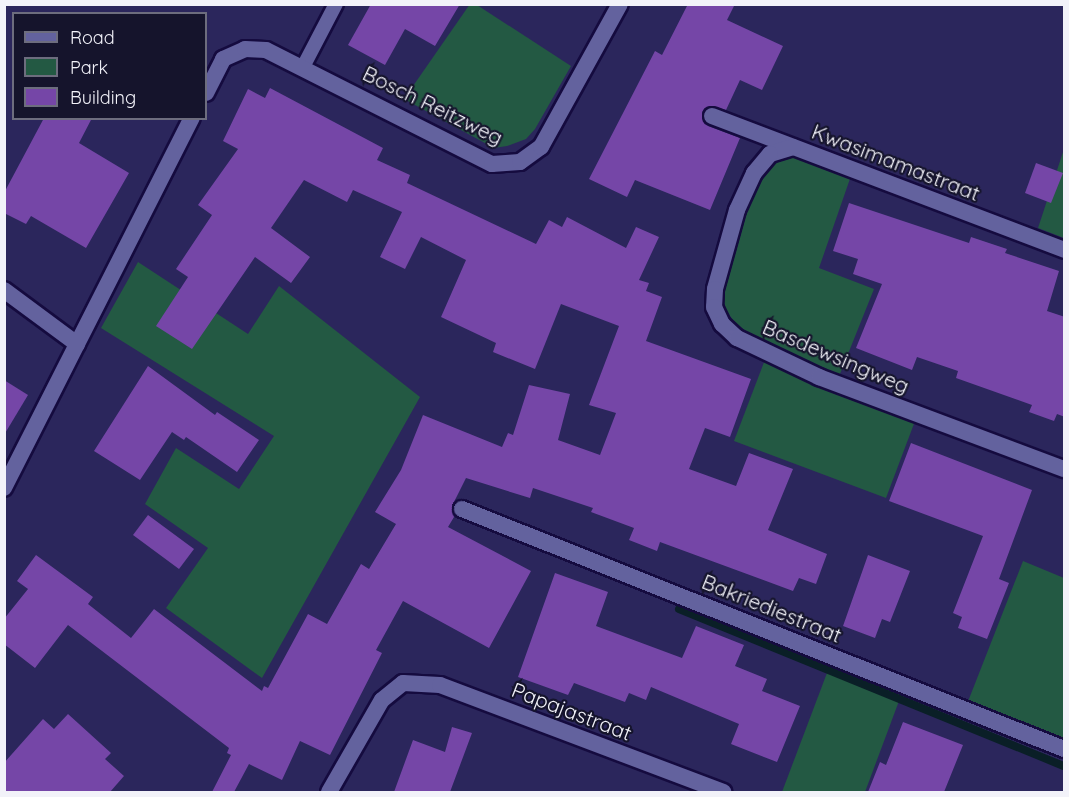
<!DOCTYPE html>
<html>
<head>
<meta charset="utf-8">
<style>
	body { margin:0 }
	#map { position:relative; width:1069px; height:797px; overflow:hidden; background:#2b265c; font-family:Quicksand,sans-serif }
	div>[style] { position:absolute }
	.green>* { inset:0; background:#235943 }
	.stream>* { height:8px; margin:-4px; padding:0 4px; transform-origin:4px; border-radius:4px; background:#0a1f27 }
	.building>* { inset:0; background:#7546a7 }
	.roads { filter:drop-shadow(2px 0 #150b3f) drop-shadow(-2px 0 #150b3f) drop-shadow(0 2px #150b3f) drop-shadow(0 -2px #150b3f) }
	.service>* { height:14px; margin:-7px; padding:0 7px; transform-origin:7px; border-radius:7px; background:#63629e }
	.minor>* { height:16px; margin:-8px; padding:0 8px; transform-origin:8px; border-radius:8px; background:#63629e }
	span { translate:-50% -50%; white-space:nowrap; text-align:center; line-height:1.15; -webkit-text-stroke:4.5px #15142c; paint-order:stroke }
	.street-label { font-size:21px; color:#f2f2f9 }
	.frame { position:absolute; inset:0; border:6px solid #f2f2f9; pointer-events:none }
	.legend { position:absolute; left:12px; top:12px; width:195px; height:108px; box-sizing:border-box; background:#15142c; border:2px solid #6d6d7e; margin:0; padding:8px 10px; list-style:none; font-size:18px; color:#f2f2f9 }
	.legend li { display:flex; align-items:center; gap:12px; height:30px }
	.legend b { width:30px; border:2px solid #6d6d7e }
</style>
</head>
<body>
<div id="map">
	<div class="green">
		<div style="clip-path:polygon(470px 4px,477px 5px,571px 66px,535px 129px,526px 139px,507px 146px,494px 148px,404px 99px)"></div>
		<div style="clip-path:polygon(1064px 149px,1064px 238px,1038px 228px)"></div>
		<div style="clip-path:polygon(785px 155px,798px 155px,852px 173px,819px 268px,874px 289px,838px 379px,739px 330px,722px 303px,722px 287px,749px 197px,770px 162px)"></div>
		<div style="clip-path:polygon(138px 262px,248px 334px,279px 286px,420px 397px,262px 678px,166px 608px,208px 548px,145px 504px,176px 448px,239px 489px,274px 436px,101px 328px)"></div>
		<div style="clip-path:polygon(766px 357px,915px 421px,886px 498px,734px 441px)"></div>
		<div style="clip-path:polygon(1023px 561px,1064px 578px,1064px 743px,967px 704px)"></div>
		<div style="clip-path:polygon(830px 665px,902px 693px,865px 792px,782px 792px)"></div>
	</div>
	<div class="stream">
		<div style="left:679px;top:609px;width:416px;rotate:22.2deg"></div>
	</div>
	<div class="building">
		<div style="clip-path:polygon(371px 4px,460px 4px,435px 46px,405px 29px,385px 65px,348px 45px)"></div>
		<div style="clip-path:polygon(688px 4px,735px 4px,727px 20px,783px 46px,762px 90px,740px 80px,726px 110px,711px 106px,702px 112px,708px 126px,740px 138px,710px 210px,635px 180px,627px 197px,589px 179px,655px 51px,662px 55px)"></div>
		<div style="clip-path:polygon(270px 88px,383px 148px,377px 160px,410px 175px,407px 183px,536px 244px,549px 220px,562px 227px,567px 217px,626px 248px,636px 227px,659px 237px,639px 280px,649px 283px,646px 291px,662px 297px,646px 341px,751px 379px,730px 437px,705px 428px,689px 469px,736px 486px,749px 453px,793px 469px,768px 530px,827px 554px,816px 584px,799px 578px,793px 591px,660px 542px,657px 551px,629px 540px,634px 528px,591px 512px,593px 508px,533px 488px,530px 498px,466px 478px,452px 506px,454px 517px,448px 527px,531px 571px,489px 648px,403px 601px,376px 650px,382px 653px,330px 755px,300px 741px,282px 780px,249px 764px,234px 792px,212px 792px,231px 755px,227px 753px,229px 748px,68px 625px,35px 668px,4px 644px,4px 619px,28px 589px,17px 581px,36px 555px,93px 597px,88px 604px,131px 638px,154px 609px,262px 691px,264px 686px,268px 688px,308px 614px,327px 624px,361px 564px,369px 569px,396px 524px,375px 512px,401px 470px,423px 415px,502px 447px,508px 433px,513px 435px,529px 385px,570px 394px,558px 440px,600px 455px,616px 413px,589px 405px,619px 326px,561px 304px,535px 369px,493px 352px,496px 343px,441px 317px,466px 260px,421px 237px,405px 269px,380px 257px,402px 212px,353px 190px,347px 202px,304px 180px,271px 228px,310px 257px,291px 283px,255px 257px,192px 349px,156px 326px,188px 277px,176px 269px,212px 215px,198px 205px,238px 149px,223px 141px,248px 89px,265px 98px)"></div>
		<div style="clip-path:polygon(44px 118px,92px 118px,79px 143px,129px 173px,86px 248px,31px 216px,26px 224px,4px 213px,4px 193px)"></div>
		<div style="clip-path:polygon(1036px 163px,1063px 173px,1051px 203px,1025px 193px)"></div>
		<div style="clip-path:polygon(849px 203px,969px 243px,971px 237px,1007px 249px,1005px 253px,1059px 271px,1047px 311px,1065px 317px,1065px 417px,1057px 414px,1054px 421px,1029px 412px,1032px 405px,956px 378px,958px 371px,917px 357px,912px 370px,856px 348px,882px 284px,853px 274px,858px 259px,833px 251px)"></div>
		<div style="clip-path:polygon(148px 366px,215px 415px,217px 412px,259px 440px,237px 472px,186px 437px,184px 440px,172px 432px,140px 480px,94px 451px)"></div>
		<div style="clip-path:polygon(4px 380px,28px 395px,4px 435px)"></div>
		<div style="clip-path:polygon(911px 443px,1032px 490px,999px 579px,1009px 583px,987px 639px,958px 628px,962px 617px,953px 613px,983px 536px,889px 501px)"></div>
		<div style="clip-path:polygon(148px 515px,194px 549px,179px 569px,133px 535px)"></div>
		<div style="clip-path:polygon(868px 555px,910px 571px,890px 622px,882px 619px,875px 638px,843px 626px)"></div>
		<div style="clip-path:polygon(555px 573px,608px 592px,596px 626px,682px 658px,696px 626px,744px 645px,735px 666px,767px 679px,762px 691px,800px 706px,777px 762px,731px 744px,739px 724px,651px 687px,646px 700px,629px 693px,625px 702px,574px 683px,568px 695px,518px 677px)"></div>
		<div style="clip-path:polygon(68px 714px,111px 753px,105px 759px,124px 776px,110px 792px,4px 792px,4px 763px,43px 719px,54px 729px)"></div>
		<div style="clip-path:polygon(903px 722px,963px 745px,944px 792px,868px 792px,880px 762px,886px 765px)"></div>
		<div style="clip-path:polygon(452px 727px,472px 733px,450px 792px,394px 792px,413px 740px,445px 752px)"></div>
	</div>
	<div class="roads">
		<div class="service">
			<div style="left:303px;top:67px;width:71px;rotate:-62.4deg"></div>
		</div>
		<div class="minor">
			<div style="left:206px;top:93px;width:38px;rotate:-63deg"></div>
			<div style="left:223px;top:59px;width:24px;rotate:-24deg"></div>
			<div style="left:245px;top:49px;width:21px;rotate:3deg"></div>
			<div style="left:266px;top:50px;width:253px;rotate:26.8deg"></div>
			<div style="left:492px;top:164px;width:28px;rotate:-4deg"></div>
			<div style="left:520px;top:162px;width:26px;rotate:-36deg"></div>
			<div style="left:541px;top:147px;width:163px;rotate:-61.1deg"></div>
			<div style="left:712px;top:116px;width:377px;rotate:20.8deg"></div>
			<div style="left:793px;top:147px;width:24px;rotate:163deg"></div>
			<div style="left:770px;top:154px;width:25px;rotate:130deg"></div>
			<div style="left:754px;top:173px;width:41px;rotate:114.7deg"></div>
			<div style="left:737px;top:210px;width:82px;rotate:105.6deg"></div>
			<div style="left:715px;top:289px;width:18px;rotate:93deg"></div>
			<div style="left:714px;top:307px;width:19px;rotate:65deg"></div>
			<div style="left:722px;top:324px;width:21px;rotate:43deg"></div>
			<div style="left:737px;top:338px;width:91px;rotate:25.4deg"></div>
			<div style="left:819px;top:377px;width:262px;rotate:20.6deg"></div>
			<div style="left:4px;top:290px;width:91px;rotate:36.5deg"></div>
			<div style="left:4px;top:488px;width:415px;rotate:-63.1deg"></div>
			<div style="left:462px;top:509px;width:648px;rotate:21.74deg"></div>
			<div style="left:329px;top:792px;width:106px;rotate:-60.1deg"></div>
			<div style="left:382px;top:700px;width:27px;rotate:-39deg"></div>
			<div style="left:403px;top:683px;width:37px;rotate:3deg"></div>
			<div style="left:440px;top:685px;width:303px;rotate:20.7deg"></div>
		</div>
	</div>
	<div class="street-label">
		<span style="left:433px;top:105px;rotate:26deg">Bosch Reitzweg</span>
		<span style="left:896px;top:162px;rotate:21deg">Kwasimamastraat</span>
		<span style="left:836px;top:356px;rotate:23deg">Basdewsingweg</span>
		<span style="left:772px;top:608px;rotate:22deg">Bakriediestraat</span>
		<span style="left:572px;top:711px;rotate:21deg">Papajastraat</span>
	</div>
	<div class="frame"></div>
	<ul class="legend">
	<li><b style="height:8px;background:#63629e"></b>Road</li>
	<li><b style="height:16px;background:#235943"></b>Park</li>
	<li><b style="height:16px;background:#7546a7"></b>Building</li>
	</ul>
</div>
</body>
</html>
